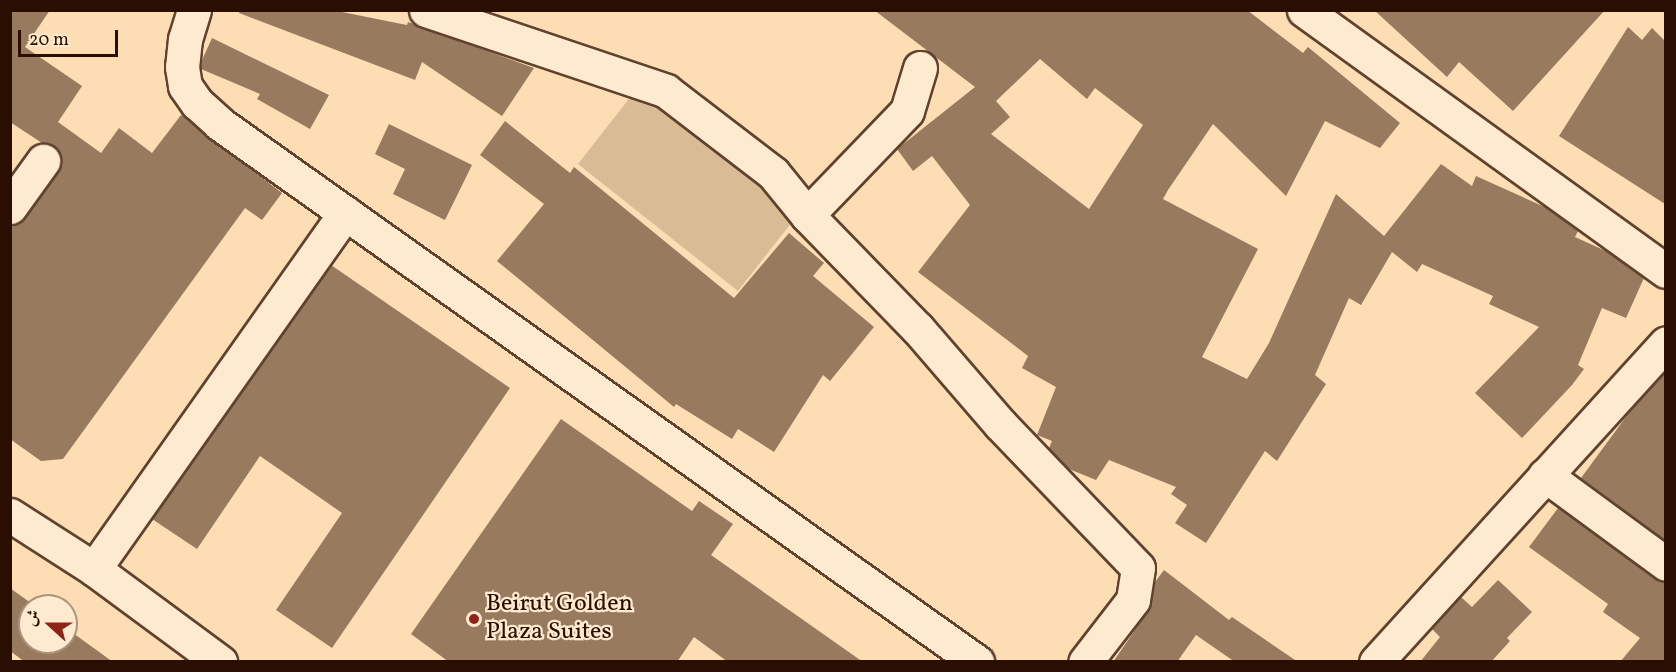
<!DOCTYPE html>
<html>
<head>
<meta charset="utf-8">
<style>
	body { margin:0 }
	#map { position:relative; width:1676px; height:672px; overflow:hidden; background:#fddeb4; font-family:Vollkorn,Amiri,serif }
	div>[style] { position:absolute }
	.green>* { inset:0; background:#d9bb96 }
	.building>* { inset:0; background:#987a5f }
	.roads { filter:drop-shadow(2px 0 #60422e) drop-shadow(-2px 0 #60422e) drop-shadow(0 2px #60422e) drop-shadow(0 -2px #60422e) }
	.minor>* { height:33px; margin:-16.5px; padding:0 16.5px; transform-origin:16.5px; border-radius:16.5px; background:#feeace }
	.tertiary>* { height:33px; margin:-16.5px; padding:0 16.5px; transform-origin:16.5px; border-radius:16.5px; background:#feeace }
	.dots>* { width:16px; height:16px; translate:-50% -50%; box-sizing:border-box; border:3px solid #feeace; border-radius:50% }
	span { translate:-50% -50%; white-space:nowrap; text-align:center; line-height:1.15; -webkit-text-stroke:4.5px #feeace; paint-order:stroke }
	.poi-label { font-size:24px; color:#2b0e02 }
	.left { translate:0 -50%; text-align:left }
	.frame { position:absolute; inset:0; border:12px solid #2b0e02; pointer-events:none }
	.north { position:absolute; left:18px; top:594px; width:60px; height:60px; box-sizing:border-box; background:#feeace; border:2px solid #aa927c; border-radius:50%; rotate:291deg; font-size:16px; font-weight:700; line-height:24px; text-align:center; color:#2b0e02 }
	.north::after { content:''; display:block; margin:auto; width:21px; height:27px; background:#8f2418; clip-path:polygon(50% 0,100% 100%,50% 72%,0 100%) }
	.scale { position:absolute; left:18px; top:30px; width:100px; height:27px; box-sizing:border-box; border:3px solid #2b0e02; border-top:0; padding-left:8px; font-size:18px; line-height:21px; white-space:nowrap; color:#2b0e02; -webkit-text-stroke:4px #feeace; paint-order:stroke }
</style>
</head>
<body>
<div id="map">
	<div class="green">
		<div style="clip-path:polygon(639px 86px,799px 213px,738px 291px,578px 164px)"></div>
	</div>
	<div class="building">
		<div style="clip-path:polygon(10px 10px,50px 10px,25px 47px,82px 86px,58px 122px,101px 153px,119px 128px,152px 153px,181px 115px,282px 193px,262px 220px,245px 208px,63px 459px,41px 461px,10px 439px,10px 228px,25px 218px,58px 172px,62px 162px,62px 156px,54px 146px,42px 143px,10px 122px)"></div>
		<div style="clip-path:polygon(239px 10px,332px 10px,407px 25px,408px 22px,534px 68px,502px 116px,422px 62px,415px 80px,239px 13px)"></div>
		<div style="clip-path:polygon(evenodd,874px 10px,1247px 10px,1303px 53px,1308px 47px,1400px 123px,1380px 148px,1325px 121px,1286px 196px,1213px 124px,1168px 190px,1163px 199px,1258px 249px,1202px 357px,1247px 379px,1269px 343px,1336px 194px,1384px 236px,1441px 164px,1472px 186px,1476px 176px,1547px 208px,1578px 231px,1575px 237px,1608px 252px,1644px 278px,1626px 318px,1602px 308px,1578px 365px,1584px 369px,1572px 385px,1522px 438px,1475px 393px,1539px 327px,1489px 304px,1493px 296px,1422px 264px,1417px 272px,1392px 252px,1361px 305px,1349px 298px,1315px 375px,1326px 384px,1277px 461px,1265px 451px,1206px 543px,1175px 523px,1187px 505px,1171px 494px,1176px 487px,1109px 460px,1096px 480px,1069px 469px,1049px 448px,1052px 441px,1037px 435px,1056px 387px,1022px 368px,1028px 356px,918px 272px,970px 205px,932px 156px,913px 171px,897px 149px,975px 87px,874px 10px,1040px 59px,1087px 99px,1095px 88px,1143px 125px,1089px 209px,991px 134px,1010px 117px,996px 101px,1040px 59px)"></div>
		<div style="clip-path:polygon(1374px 10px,1605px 10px,1513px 111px,1459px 62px,1447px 77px)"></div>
		<div style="clip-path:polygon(1628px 27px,1642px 40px,1652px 28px,1665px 41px,1665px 204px,1559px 136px)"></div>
		<div style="clip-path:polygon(212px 38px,329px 95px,310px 129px,257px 99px,260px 94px,201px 69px,202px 60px)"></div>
		<div style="clip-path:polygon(505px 121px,570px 173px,574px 167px,734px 298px,789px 233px,824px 263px,813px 276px,874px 327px,830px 381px,823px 375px,774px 452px,738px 429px,732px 439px,676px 404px,674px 407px,497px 261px,544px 204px,480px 155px)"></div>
		<div style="clip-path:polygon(389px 124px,472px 165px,445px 220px,393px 194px,405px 169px,375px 154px)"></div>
		<div style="clip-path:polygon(331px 265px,510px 388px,332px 648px,276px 610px,342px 513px,260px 456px,197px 549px,152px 519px)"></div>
		<div style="clip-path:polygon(1665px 373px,1665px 540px,1581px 478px,1628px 414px)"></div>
		<div style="clip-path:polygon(561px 419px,692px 511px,699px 501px,733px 524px,711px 555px,863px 662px,728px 662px,694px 637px,677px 662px,449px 662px,411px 634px)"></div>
		<div style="clip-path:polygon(1558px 508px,1655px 579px,1665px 582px,1665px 662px,1620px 662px,1640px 638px,1603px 612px,1608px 604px,1529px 547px)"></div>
		<div style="clip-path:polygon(1164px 570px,1229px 620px,1232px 617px,1298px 662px,1235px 662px,1196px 635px,1177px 662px,1113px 662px,1148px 611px,1155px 582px)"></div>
		<div style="clip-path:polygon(1498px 580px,1532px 612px,1507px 638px,1510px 641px,1491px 662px,1420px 662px,1440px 637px,1432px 629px,1461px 597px,1472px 607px)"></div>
		<div style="clip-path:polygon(10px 588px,35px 606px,30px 606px,30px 642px,66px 642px,66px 628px,113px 662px,25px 662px,10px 651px)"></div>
	</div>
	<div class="roads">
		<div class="minor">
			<div style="left:194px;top:10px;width:30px;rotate:107deg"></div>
			<div style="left:185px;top:39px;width:28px;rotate:96deg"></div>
			<div style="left:182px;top:67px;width:19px;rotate:81deg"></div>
			<div style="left:185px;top:86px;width:21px;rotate:55deg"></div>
			<div style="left:197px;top:103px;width:31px;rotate:42deg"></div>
			<div style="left:220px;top:124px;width:929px;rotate:35.4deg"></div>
			<div style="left:426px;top:10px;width:253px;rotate:18.6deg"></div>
			<div style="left:666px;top:91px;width:135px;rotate:37.5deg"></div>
			<div style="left:773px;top:173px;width:54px;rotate:51deg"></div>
			<div style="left:807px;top:215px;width:159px;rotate:45.8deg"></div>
			<div style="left:918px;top:329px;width:125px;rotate:49.2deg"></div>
			<div style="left:1000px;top:424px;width:199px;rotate:46.2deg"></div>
			<div style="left:1138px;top:568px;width:32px;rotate:99deg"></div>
			<div style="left:1133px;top:600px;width:78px;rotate:127.7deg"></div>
			<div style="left:1304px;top:10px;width:446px;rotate:35.8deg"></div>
			<div style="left:10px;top:207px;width:57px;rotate:-54.3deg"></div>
			<div style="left:807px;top:215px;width:144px;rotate:-46.1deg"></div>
			<div style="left:907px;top:111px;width:45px;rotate:-73.2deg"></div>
			<div style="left:1545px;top:475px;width:150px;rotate:36.3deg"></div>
			<div style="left:10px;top:515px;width:100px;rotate:32.7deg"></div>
			<div style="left:94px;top:569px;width:157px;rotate:36.4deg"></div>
			<div style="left:94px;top:569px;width:436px;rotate:-54.8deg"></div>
		</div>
		<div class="tertiary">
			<div style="left:1376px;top:662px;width:431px;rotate:-47.7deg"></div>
		</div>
	</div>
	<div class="dots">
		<div style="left:474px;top:619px;background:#8f2418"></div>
	</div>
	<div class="poi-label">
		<span class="left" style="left:486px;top:619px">Beirut Golden<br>Plaza Suites</span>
	</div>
	<div class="frame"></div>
	<div class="north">ش</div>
	<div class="scale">20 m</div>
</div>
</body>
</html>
